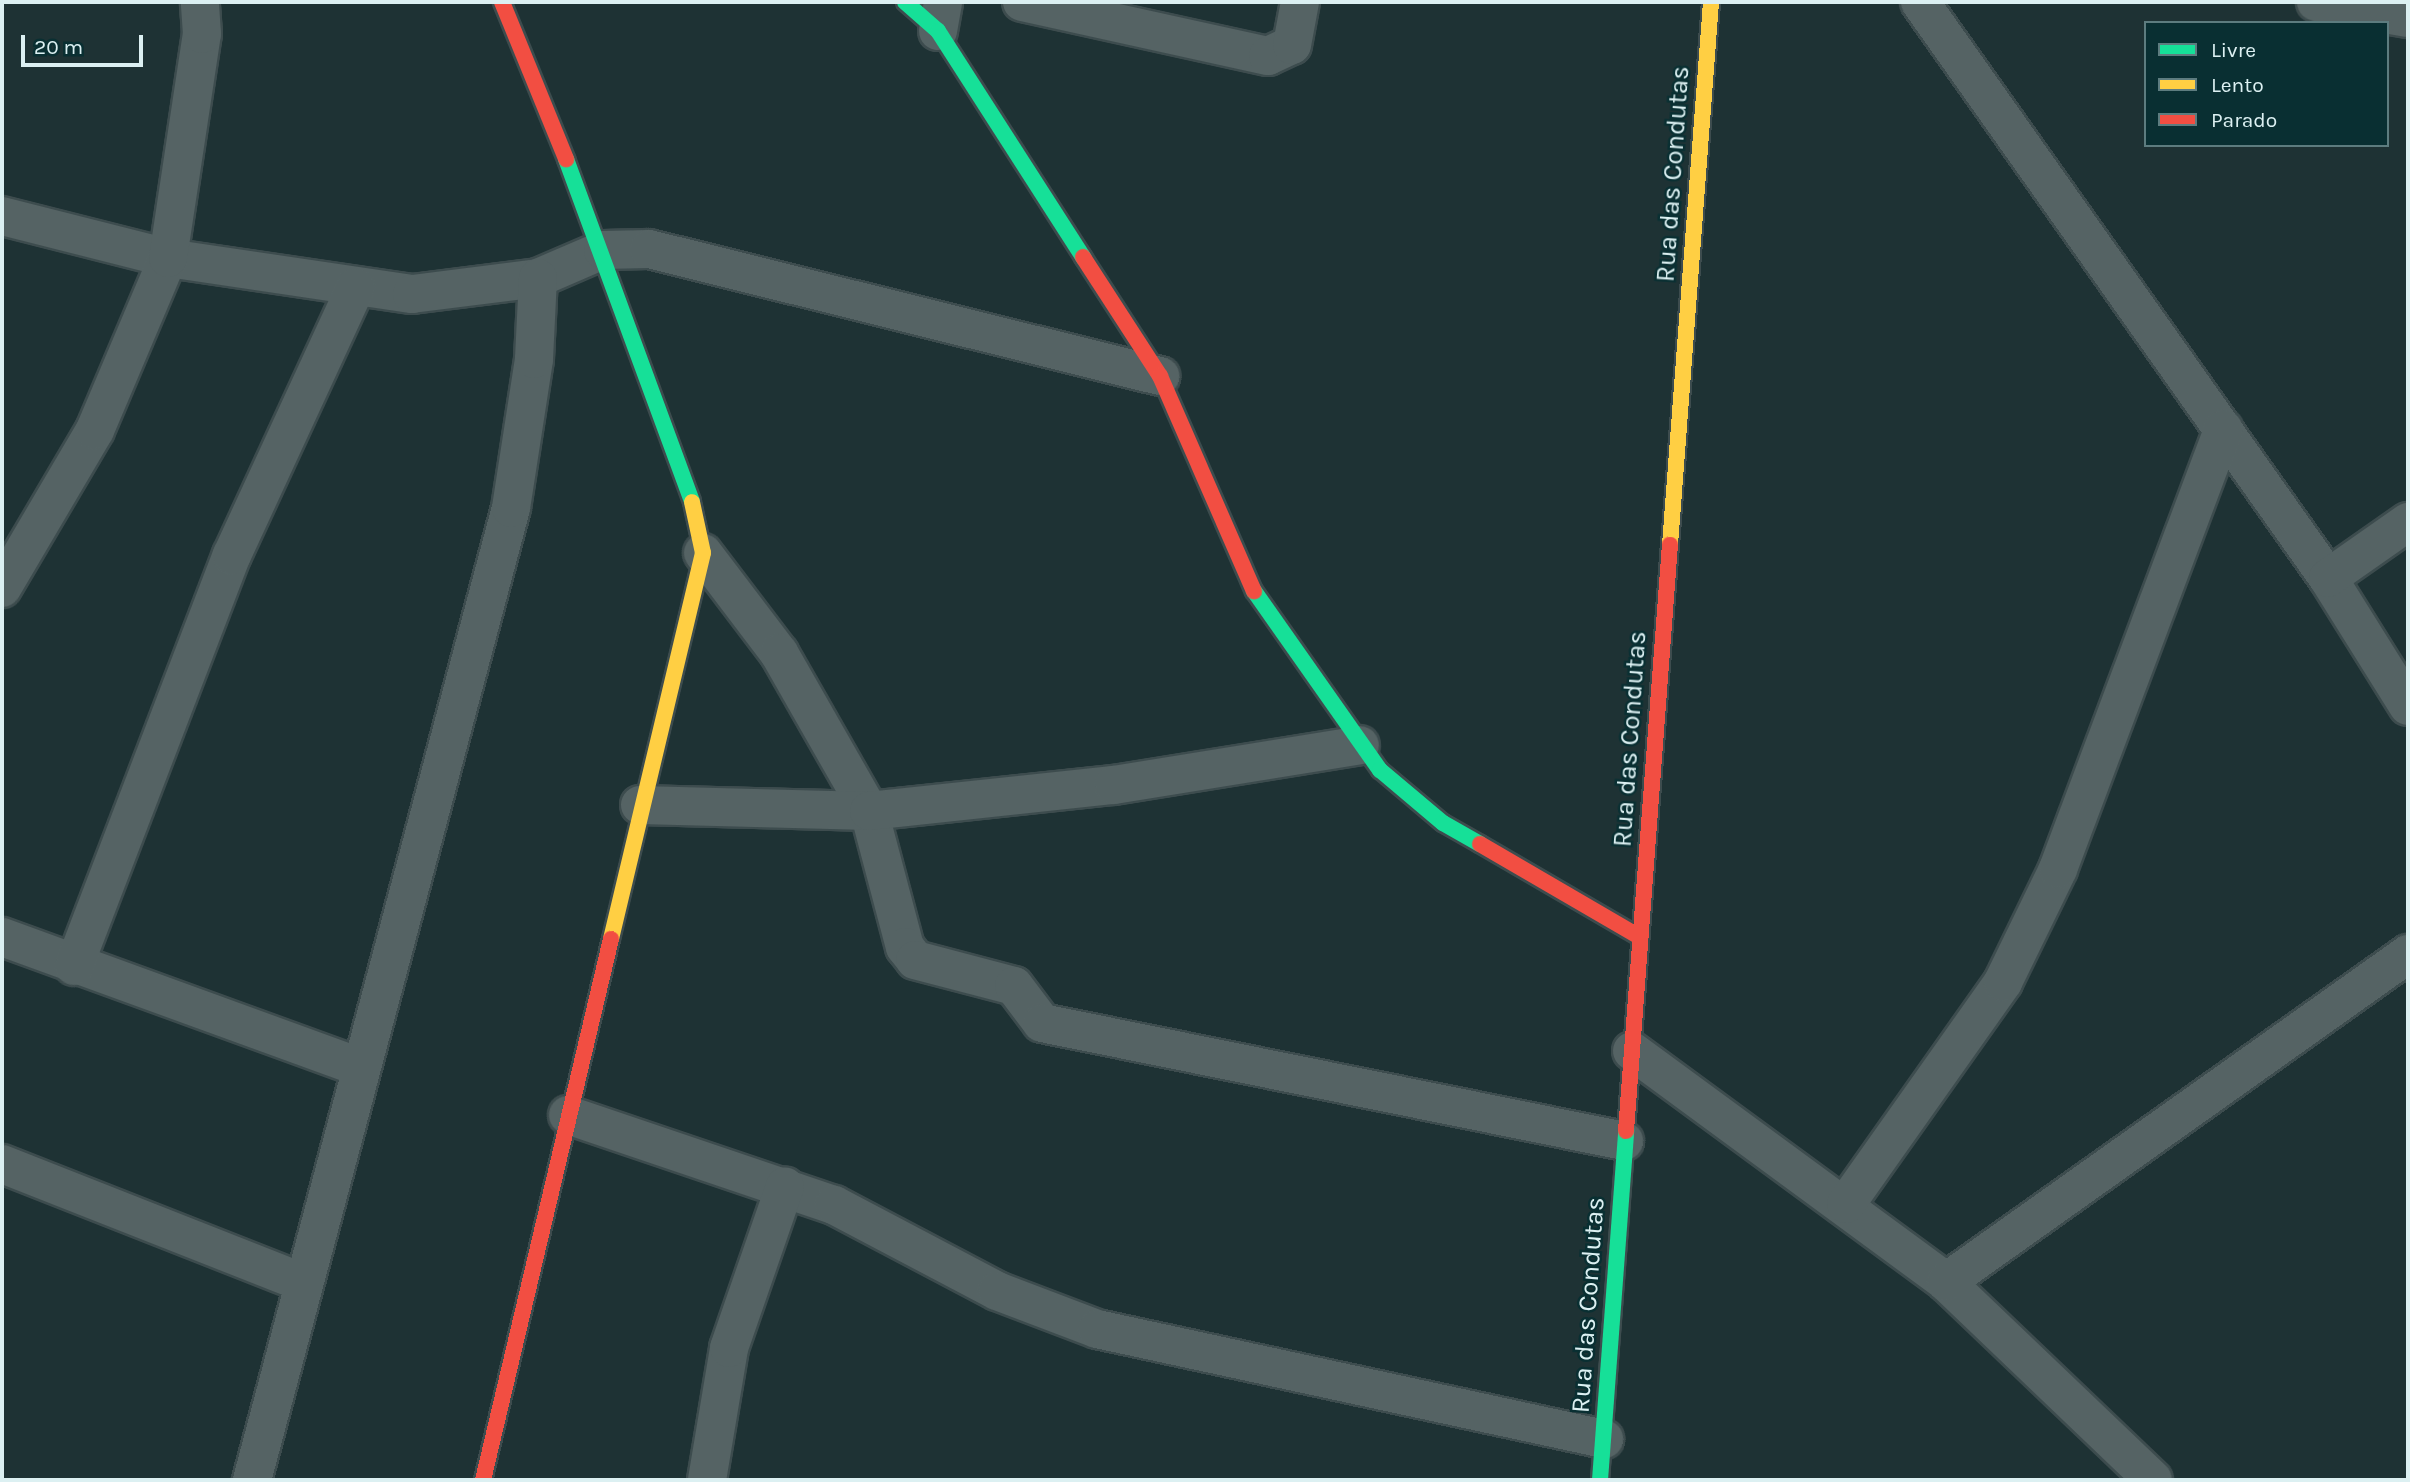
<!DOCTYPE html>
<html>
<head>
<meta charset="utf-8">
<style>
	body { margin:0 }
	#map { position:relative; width:2410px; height:1482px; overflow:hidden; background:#1e3234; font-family:Karla,sans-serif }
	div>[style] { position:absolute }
	.roads { filter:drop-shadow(2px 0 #3d4c4e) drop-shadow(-2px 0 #3d4c4e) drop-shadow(0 2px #3d4c4e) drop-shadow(0 -2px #3d4c4e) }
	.street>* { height:38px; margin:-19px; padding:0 19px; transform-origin:19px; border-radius:19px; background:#556364 }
	.fast>* { height:16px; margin:-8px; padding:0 8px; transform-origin:8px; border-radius:8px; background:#16e098 }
	.slow>* { height:16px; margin:-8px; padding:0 8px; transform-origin:8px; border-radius:8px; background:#ffcf43 }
	.jam>* { height:16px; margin:-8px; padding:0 8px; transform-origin:8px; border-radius:8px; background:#f24e42 }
	span { translate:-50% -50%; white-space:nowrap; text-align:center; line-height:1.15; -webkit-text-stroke:5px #092f32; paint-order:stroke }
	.street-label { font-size:26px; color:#dcf0f2 }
	.frame { position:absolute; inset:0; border:4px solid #dcf0f2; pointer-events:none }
	.legend { position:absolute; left:2144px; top:21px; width:245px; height:126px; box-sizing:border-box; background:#092f32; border:2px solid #5d7c7f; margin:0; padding:9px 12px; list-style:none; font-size:21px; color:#dcf0f2 }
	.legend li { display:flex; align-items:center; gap:14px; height:35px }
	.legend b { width:35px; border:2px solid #5d7c7f }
	.scale { position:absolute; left:21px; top:35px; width:122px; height:32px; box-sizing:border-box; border:4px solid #dcf0f2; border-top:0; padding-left:9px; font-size:21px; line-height:24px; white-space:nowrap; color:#dcf0f2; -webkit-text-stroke:5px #092f32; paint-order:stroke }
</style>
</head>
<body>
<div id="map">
	<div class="roads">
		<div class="street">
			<div style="left:1022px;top:2px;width:252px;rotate:12.4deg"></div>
			<div style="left:1268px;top:56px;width:26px;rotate:-25deg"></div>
			<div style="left:1292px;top:45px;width:44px;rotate:-79.5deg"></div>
			<div style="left:1920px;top:2px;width:706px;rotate:54.69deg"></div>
			<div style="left:2328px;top:578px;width:151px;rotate:58deg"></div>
			<div style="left:2316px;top:2px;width:93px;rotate:9.9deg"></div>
			<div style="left:938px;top:31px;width:29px;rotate:-80deg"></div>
			<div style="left:2px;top:216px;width:171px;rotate:14.2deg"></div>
			<div style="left:168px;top:258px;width:247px;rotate:8.4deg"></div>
			<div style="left:412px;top:294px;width:127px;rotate:-7.2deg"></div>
			<div style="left:538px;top:278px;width:71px;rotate:-23.3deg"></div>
			<div style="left:603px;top:250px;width:46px;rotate:-1.2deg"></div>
			<div style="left:649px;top:249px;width:527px;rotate:13.96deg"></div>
			<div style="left:703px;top:553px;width:126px;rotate:52.8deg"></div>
			<div style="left:779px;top:653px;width:182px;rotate:60.3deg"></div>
			<div style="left:869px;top:811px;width:141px;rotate:75.2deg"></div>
			<div style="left:905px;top:947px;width:16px;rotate:52deg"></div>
			<div style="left:915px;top:960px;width:102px;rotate:14.7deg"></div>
			<div style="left:1014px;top:986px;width:46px;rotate:52.9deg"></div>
			<div style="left:1042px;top:1023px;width:594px;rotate:11.46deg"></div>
			<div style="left:2328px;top:578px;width:98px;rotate:-35deg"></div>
			<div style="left:2px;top:588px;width:183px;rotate:-59.5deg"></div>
			<div style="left:95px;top:430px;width:187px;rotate:-67deg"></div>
			<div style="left:168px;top:258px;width:227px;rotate:-81.4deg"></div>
			<div style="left:202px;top:34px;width:32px;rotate:-94deg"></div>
			<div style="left:640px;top:805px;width:229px;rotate:1.5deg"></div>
			<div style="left:869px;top:811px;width:246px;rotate:-6.1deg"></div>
			<div style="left:1114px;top:785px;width:249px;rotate:-9.2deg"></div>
			<div style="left:2px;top:937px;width:380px;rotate:20deg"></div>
			<div style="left:74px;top:966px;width:440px;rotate:-69deg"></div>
			<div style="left:232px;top:555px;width:295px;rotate:-65.2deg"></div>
			<div style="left:1632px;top:1051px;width:390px;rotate:36.3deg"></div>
			<div style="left:1946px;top:1282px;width:286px;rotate:43.7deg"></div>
			<div style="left:568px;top:1115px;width:281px;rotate:18.7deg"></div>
			<div style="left:834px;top:1205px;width:184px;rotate:27.8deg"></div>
			<div style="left:997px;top:1291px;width:107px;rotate:20.8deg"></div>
			<div style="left:1097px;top:1329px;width:519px;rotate:12.24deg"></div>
			<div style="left:2px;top:1164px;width:321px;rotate:21.5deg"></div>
			<div style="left:1846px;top:1204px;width:272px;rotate:-54.7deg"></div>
			<div style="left:2003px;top:982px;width:126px;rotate:-64deg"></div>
			<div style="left:2058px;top:869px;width:470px;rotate:-69.4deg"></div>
			<div style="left:1946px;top:1282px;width:567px;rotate:-35.37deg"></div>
			<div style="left:252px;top:1480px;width:1006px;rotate:-75.08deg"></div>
			<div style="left:511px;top:508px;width:151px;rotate:-81.2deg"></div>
			<div style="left:534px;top:359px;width:81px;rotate:-87.2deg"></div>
			<div style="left:707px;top:1480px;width:134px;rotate:-80.5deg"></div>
			<div style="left:729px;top:1348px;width:171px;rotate:-70.9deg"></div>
		</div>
		<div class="fast">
			<div style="left:905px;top:2px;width:44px;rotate:41.3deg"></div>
			<div style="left:938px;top:31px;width:269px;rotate:57.3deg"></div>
			<div style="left:566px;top:159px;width:365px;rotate:69.8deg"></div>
			<div style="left:1254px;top:591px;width:219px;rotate:54.9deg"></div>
			<div style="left:1380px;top:770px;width:82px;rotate:40.1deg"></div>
			<div style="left:1443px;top:823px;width:43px;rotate:29.6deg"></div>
			<div style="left:1600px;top:1480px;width:350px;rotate:-85.7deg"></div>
		</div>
		<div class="slow">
			<div style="left:1670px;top:545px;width:545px;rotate:-85.68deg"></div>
			<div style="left:611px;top:939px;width:397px;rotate:-76.6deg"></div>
			<div style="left:703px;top:553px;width:52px;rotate:-102.2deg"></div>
		</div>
		<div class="jam">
			<div style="left:502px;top:2px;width:170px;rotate:67.8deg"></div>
			<div style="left:1083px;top:257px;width:142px;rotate:57.1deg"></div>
			<div style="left:1160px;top:376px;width:235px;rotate:66.4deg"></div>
			<div style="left:1480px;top:844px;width:185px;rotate:30.2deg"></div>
			<div style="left:1626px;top:1131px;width:588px;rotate:-85.71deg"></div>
			<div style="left:483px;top:1480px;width:556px;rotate:-76.69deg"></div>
		</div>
	</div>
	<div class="street-label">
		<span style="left:1673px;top:174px;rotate:-86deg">Rua das Condutas</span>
		<span style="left:1630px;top:739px;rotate:-86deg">Rua das Condutas</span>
		<span style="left:1588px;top:1305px;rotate:-86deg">Rua das Condutas</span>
	</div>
	<div class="frame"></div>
	<ul class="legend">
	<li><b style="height:9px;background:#16e098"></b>Livre</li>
	<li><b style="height:9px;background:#ffcf43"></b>Lento</li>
	<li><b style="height:9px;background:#f24e42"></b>Parado</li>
	</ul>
	<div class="scale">20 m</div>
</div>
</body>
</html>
